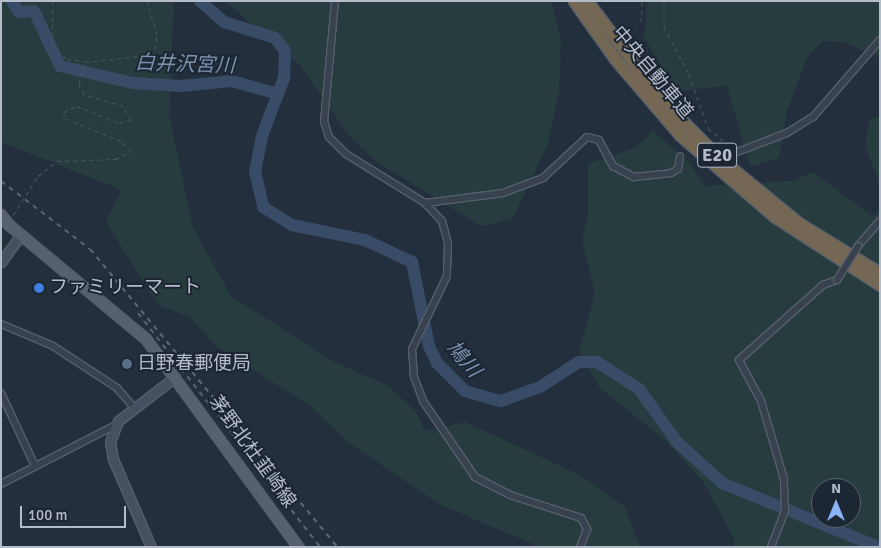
<!DOCTYPE html>
<html>
<head>
<meta charset="utf-8">
<style>
	body { margin:0 }
	#map { position:relative; width:881px; height:548px; overflow:hidden; background:#242f3e; font-family:Signika,"Noto Sans JP",sans-serif }
	div>[style] { position:absolute }
	.green>* { inset:0; background:#263c3f }
	.river>* { height:12px; margin:-6px; padding:0 6px; transform-origin:6px; border-radius:6px; background:#394c67 }
	.path>* { height:1px; margin-top:-0.5px; transform-origin:0; background:repeating-linear-gradient(90deg,#44595c 0 4px,transparent 0 8px) }
	.roads { filter:drop-shadow(1px 0 #565f6c) drop-shadow(-1px 0 #565f6c) drop-shadow(0 1px #565f6c) drop-shadow(0 -1px #565f6c) }
	.minor>* { height:6px; margin:-3px; padding:0 3px; transform-origin:3px; border-radius:3px; background:#38414e }
	.secondary>* { height:9px; margin:-4.5px; padding:0 4.5px; transform-origin:4.5px; border-radius:4.5px; background:#465061 }
	.primary>* { height:10px; margin:-5px; padding:0 5px; transform-origin:5px; border-radius:5px; background:#56606e }
	.motorway>* { height:11px; margin:-5.5px; padding:0 5.5px; transform-origin:5.5px; border-radius:5.5px; background:#746855 }
	.rail>* { height:2px; margin-top:-1px; transform-origin:0; background:repeating-linear-gradient(90deg,#5a6575 0 5px,transparent 0 10px) }
	.bridges { filter:drop-shadow(1px 0 #565f6c) drop-shadow(-1px 0 #565f6c) drop-shadow(0 1px #565f6c) drop-shadow(0 -1px #565f6c) }
	.minor-bridge>* { height:6px; margin:-3px; padding:0 3px; transform-origin:3px; border-radius:3px; background:#38414e }
	.primary-bridge>* { height:10px; margin:-5px; padding:0 5px; transform-origin:5px; border-radius:5px; background:#56606e }
	.dots>* { width:14px; height:14px; translate:-50% -50%; box-sizing:border-box; border:2px solid #1d2633; border-radius:50% }
	span { translate:-50% -50%; white-space:nowrap; text-align:center; line-height:1.15; -webkit-text-stroke:4px #1d2633; paint-order:stroke }
	.shield-label span { padding:1px 4px; background:#1d2633; border:1px solid; border-radius:4px; -webkit-text-stroke-width:0 }
	.shield-label { font-size:18px; color:#b4bcc9; font-weight:700 }
	.street-label { font-size:19px; color:#b4bcc9 }
	.poi-label { font-size:19px; color:#b4bcc9 }
	.left { translate:0 -50%; text-align:left }
	.water-label { font-size:20px; color:#7c92b1; font-style:italic }
	.frame { position:absolute; inset:0; border:2px solid #b4bcc9; pointer-events:none }
	.north { position:absolute; left:811px; top:478px; width:50px; height:50px; box-sizing:border-box; background:#1d2633; border:1px solid #59626f; border-radius:50%; rotate:0deg; font-size:14px; font-weight:700; line-height:20px; text-align:center; color:#b4bcc9 }
	.north::after { content:''; display:block; margin:auto; width:18px; height:22px; background:#8ab4f8; clip-path:polygon(50% 0,100% 100%,50% 72%,0 100%) }
	.scale { position:absolute; left:20px; top:506px; width:106px; height:22px; box-sizing:border-box; border:2px solid #b4bcc9; border-top:0; padding-left:6px; font-size:15px; line-height:18px; white-space:nowrap; color:#b4bcc9; -webkit-text-stroke:4px #1d2633; paint-order:stroke }
</style>
</head>
<body>
<div id="map">
	<div class="green">
		<div style="clip-path:polygon(1px 1px,174px 1px,169px 114px,193px 228px,231px 296px,336px 363px,387px 385px,415px 411px,425px 431px,465px 422px,580px 475px,625px 507px,640px 547px,540px 547px,441px 505px,349px 443px,312px 407px,217px 347px,189px 317px,158px 305px,106px 222px,122px 190px,1px 142px)"></div>
		<div style="clip-path:polygon(225px 1px,551px 1px,561px 40px,559px 91px,548px 144px,512px 220px,481px 226px,378px 163px,350px 137px,300px 65px)"></div>
		<div style="clip-path:polygon(647px 1px,880px 1px,880px 58px,844px 42px,823px 41px,807px 58px,787px 111px,779px 158px,750px 167px,727px 86px,679px 91px,662px 69px,644px 37px)"></div>
		<div style="clip-path:polygon(880px 116px,880px 184px,865px 146px,869px 121px)"></div>
		<div style="clip-path:polygon(evenodd,653px 131px,690px 163px,705px 186px,792px 181px,813px 172px,872px 216px,880px 211px,880px 547px,734px 547px,734px 539px,704px 483px,666px 441px,599px 387px,579px 352px,595px 294px,582px 240px,588px 214px,588px 164px,635px 148px,653px 131px,821px 488px,851px 488px,851px 518px,821px 518px,821px 488px)"></div>
	</div>
	<div class="river">
		<div style="left:12px;top:1px;width:13px;rotate:58deg"></div>
		<div style="left:19px;top:12px;width:15px;rotate:-4deg"></div>
		<div style="left:34px;top:11px;width:61px;rotate:64.7deg"></div>
		<div style="left:60px;top:66px;width:75px;rotate:13.1deg"></div>
		<div style="left:133px;top:83px;width:48px;rotate:3.6deg"></div>
		<div style="left:181px;top:86px;width:51px;rotate:-5.6deg"></div>
		<div style="left:232px;top:81px;width:48px;rotate:15.8deg"></div>
		<div style="left:200px;top:1px;width:32px;rotate:41deg"></div>
		<div style="left:224px;top:22px;width:53px;rotate:17.4deg"></div>
		<div style="left:275px;top:38px;width:16px;rotate:52deg"></div>
		<div style="left:285px;top:51px;width:27px;rotate:92deg"></div>
		<div style="left:284px;top:78px;width:62px;rotate:110.8deg"></div>
		<div style="left:262px;top:136px;width:36px;rotate:101deg"></div>
		<div style="left:255px;top:171px;width:37px;rotate:77deg"></div>
		<div style="left:263px;top:207px;width:34px;rotate:32deg"></div>
		<div style="left:292px;top:225px;width:75px;rotate:11.6deg"></div>
		<div style="left:365px;top:240px;width:52px;rotate:25.1deg"></div>
		<div style="left:412px;top:262px;width:86px;rotate:78.6deg"></div>
		<div style="left:429px;top:346px;width:19px;rotate:65deg"></div>
		<div style="left:437px;top:363px;width:40px;rotate:45deg"></div>
		<div style="left:465px;top:391px;width:37px;rotate:16deg"></div>
		<div style="left:501px;top:401px;width:41px;rotate:-19.7deg"></div>
		<div style="left:540px;top:387px;width:46px;rotate:-32.7deg"></div>
		<div style="left:579px;top:362px;width:18px"></div>
		<div style="left:597px;top:362px;width:50px;rotate:32.7deg"></div>
		<div style="left:639px;top:389px;width:65px;rotate:54.4deg"></div>
		<div style="left:677px;top:442px;width:61px;rotate:42.3deg"></div>
		<div style="left:722px;top:483px;width:169px;rotate:22.3deg"></div>
	</div>
	<div class="path">
		<div style="left:53px;top:1px;width:43px;rotate:91.3deg"></div>
		<div style="left:52px;top:44px;width:21px;rotate:45deg"></div>
		<div style="left:67px;top:59px;width:17px;rotate:7deg"></div>
		<div style="left:664px;top:1px;width:26px;rotate:90deg"></div>
		<div style="left:664px;top:27px;width:53px;rotate:62deg"></div>
		<div style="left:689px;top:74px;width:57px;rotate:70.6deg"></div>
		<div style="left:708px;top:128px;width:30px;rotate:40deg"></div>
		<div style="left:641px;top:22px;width:21px;rotate:-87deg"></div>
		<div style="left:13px;top:215px;width:46px;rotate:-57.3deg"></div>
		<div style="left:38px;top:176px;width:24px;rotate:-38deg"></div>
		<div style="left:57px;top:161px;width:59px;rotate:-1.9deg"></div>
		<div style="left:116px;top:159px;width:17px;rotate:-28deg"></div>
		<div style="left:131px;top:151px;width:14px;rotate:-135deg"></div>
		<div style="left:121px;top:141px;width:61px;rotate:-158deg"></div>
		<div style="left:64px;top:118px;width:6px;rotate:-90deg"></div>
		<div style="left:64px;top:112px;width:14px;rotate:-25deg"></div>
		<div style="left:77px;top:106px;width:45px;rotate:22deg"></div>
		<div style="left:119px;top:123px;width:12px;rotate:-14deg"></div>
		<div style="left:131px;top:120px;width:16px;rotate:-120deg"></div>
		<div style="left:123px;top:106px;width:41px;rotate:-162.9deg"></div>
		<div style="left:84px;top:94px;width:11px;rotate:-117deg"></div>
		<div style="left:79px;top:84px;width:23px;rotate:-75deg"></div>
		<div style="left:85px;top:62px;width:56px;rotate:-6.1deg"></div>
		<div style="left:141px;top:56px;width:16px;rotate:-27deg"></div>
		<div style="left:155px;top:49px;width:14px;rotate:-82deg"></div>
		<div style="left:157px;top:35px;width:35px;rotate:-106deg"></div>
	</div>
	<div class="roads">
		<div class="minor">
			<div style="left:335px;top:1px;width:121px;rotate:95.2deg"></div>
			<div style="left:324px;top:121px;width:17px;rotate:73deg"></div>
			<div style="left:329px;top:137px;width:24px;rotate:45deg"></div>
			<div style="left:346px;top:154px;width:93px;rotate:31.8deg"></div>
			<div style="left:425px;top:203px;width:25px;rotate:47deg"></div>
			<div style="left:442px;top:221px;width:23px;rotate:75deg"></div>
			<div style="left:448px;top:243px;width:33px;rotate:92deg"></div>
			<div style="left:447px;top:276px;width:81px;rotate:115.6deg"></div>
			<div style="left:412px;top:349px;width:28px;rotate:86deg"></div>
			<div style="left:414px;top:377px;width:26px;rotate:69deg"></div>
			<div style="left:423px;top:401px;width:92px;rotate:55.6deg"></div>
			<div style="left:475px;top:477px;width:39px;rotate:27deg"></div>
			<div style="left:510px;top:495px;width:75px;rotate:17.9deg"></div>
			<div style="left:581px;top:518px;width:13px;rotate:61deg"></div>
			<div style="left:587px;top:529px;width:19px;rotate:111deg"></div>
			<div style="left:737px;top:152px;width:53px;rotate:-20.8deg"></div>
			<div style="left:787px;top:133px;width:31px;rotate:-32deg"></div>
			<div style="left:813px;top:117px;width:102px;rotate:-49deg"></div>
			<div style="left:425px;top:203px;width:79px;rotate:-7.3deg"></div>
			<div style="left:503px;top:193px;width:43px;rotate:-20.6deg"></div>
			<div style="left:543px;top:178px;width:60px;rotate:-43deg"></div>
			<div style="left:587px;top:137px;width:12px;rotate:14deg"></div>
			<div style="left:599px;top:140px;width:30px;rotate:62deg"></div>
			<div style="left:613px;top:166px;width:24px;rotate:28deg"></div>
			<div style="left:634px;top:177px;width:37px;rotate:-6deg"></div>
			<div style="left:671px;top:173px;width:8px;rotate:-30deg"></div>
			<div style="left:678px;top:169px;width:13px;rotate:-81deg"></div>
			<div style="left:858px;top:246px;width:33px;rotate:-49deg"></div>
			<div style="left:1px;top:324px;width:56px;rotate:22.9deg"></div>
			<div style="left:53px;top:346px;width:77px;rotate:33.3deg"></div>
			<div style="left:117px;top:388px;width:28px;rotate:49deg"></div>
			<div style="left:1px;top:393px;width:81px;rotate:65deg"></div>
			<div style="left:1px;top:484px;width:127px;rotate:-27.2deg"></div>
			<div style="left:771px;top:547px;width:39px;rotate:-69deg"></div>
			<div style="left:785px;top:511px;width:32px;rotate:-92deg"></div>
			<div style="left:784px;top:479px;width:81px;rotate:-106.4deg"></div>
			<div style="left:761px;top:401px;width:47px;rotate:-118.2deg"></div>
			<div style="left:739px;top:360px;width:113px;rotate:-41.8deg"></div>
			<div style="left:823px;top:285px;width:15px;rotate:-20deg"></div>
		</div>
		<div class="secondary">
			<div style="left:1px;top:262px;width:32px;rotate:-54deg"></div>
			<div style="left:151px;top:547px;width:96px;rotate:-113.4deg"></div>
			<div style="left:113px;top:459px;width:17px;rotate:-100deg"></div>
			<div style="left:110px;top:442px;width:22px;rotate:-69deg"></div>
			<div style="left:118px;top:421px;width:72px;rotate:-37.7deg"></div>
		</div>
		<div class="primary">
			<div style="left:9px;top:225px;width:178px;rotate:39.8deg"></div>
			<div style="left:146px;top:339px;width:258px;rotate:53.8deg"></div>
		</div>
		<div class="motorway">
			<div style="left:574px;top:1px;width:71px;rotate:54.7deg"></div>
			<div style="left:615px;top:59px;width:100px;rotate:49.5deg"></div>
			<div style="left:680px;top:135px;width:125px;rotate:40.8deg"></div>
			<div style="left:775px;top:217px;width:125px;rotate:32.9deg"></div>
			<div style="left:587px;top:1px;width:121px;rotate:53deg"></div>
			<div style="left:660px;top:98px;width:83px;rotate:45.5deg"></div>
			<div style="left:718px;top:157px;width:106px;rotate:39.3deg"></div>
			<div style="left:800px;top:224px;width:94px;rotate:31.5deg"></div>
		</div>
	</div>
	<div class="rail">
		<div style="left:1px;top:181px;width:112px;rotate:37.4deg"></div>
		<div style="left:90px;top:249px;width:387px;rotate:50.3deg"></div>
		<div style="left:138px;top:313px;width:296px;rotate:52.1deg"></div>
	</div>
	<div class="bridges">
		<div class="minor-bridge">
			<div style="left:837px;top:280px;width:40px;rotate:-58deg"></div>
		</div>
		<div class="primary-bridge">
			<div style="left:1px;top:215px;width:13px;rotate:51deg"></div>
		</div>
	</div>
	<div class="dots">
		<div style="left:39px;top:288px;background:#3f7fe0"></div>
		<div style="left:127px;top:364px;background:#5c6f8a"></div>
	</div>
	<div class="shield-label">
		<span style="left:717px;top:155px">E20</span>
	</div>
	<div class="street-label">
		<span style="left:652px;top:73px;rotate:50deg">中央自動車道</span>
		<span style="left:252px;top:452px;rotate:54deg">茅野北杜韮崎線</span>
	</div>
	<div class="poi-label">
		<span class="left" style="left:49px;top:288px">ファミリーマート</span>
		<span class="left" style="left:137px;top:364px">日野春郵便局</span>
	</div>
	<div class="water-label">
		<span style="left:185px;top:64px;rotate:2deg">白井沢宮川</span>
		<span style="left:464px;top:359px;rotate:49deg">鳩川</span>
	</div>
	<div class="frame"></div>
	<div class="north">N</div>
	<div class="scale">100 m</div>
</div>
</body>
</html>
